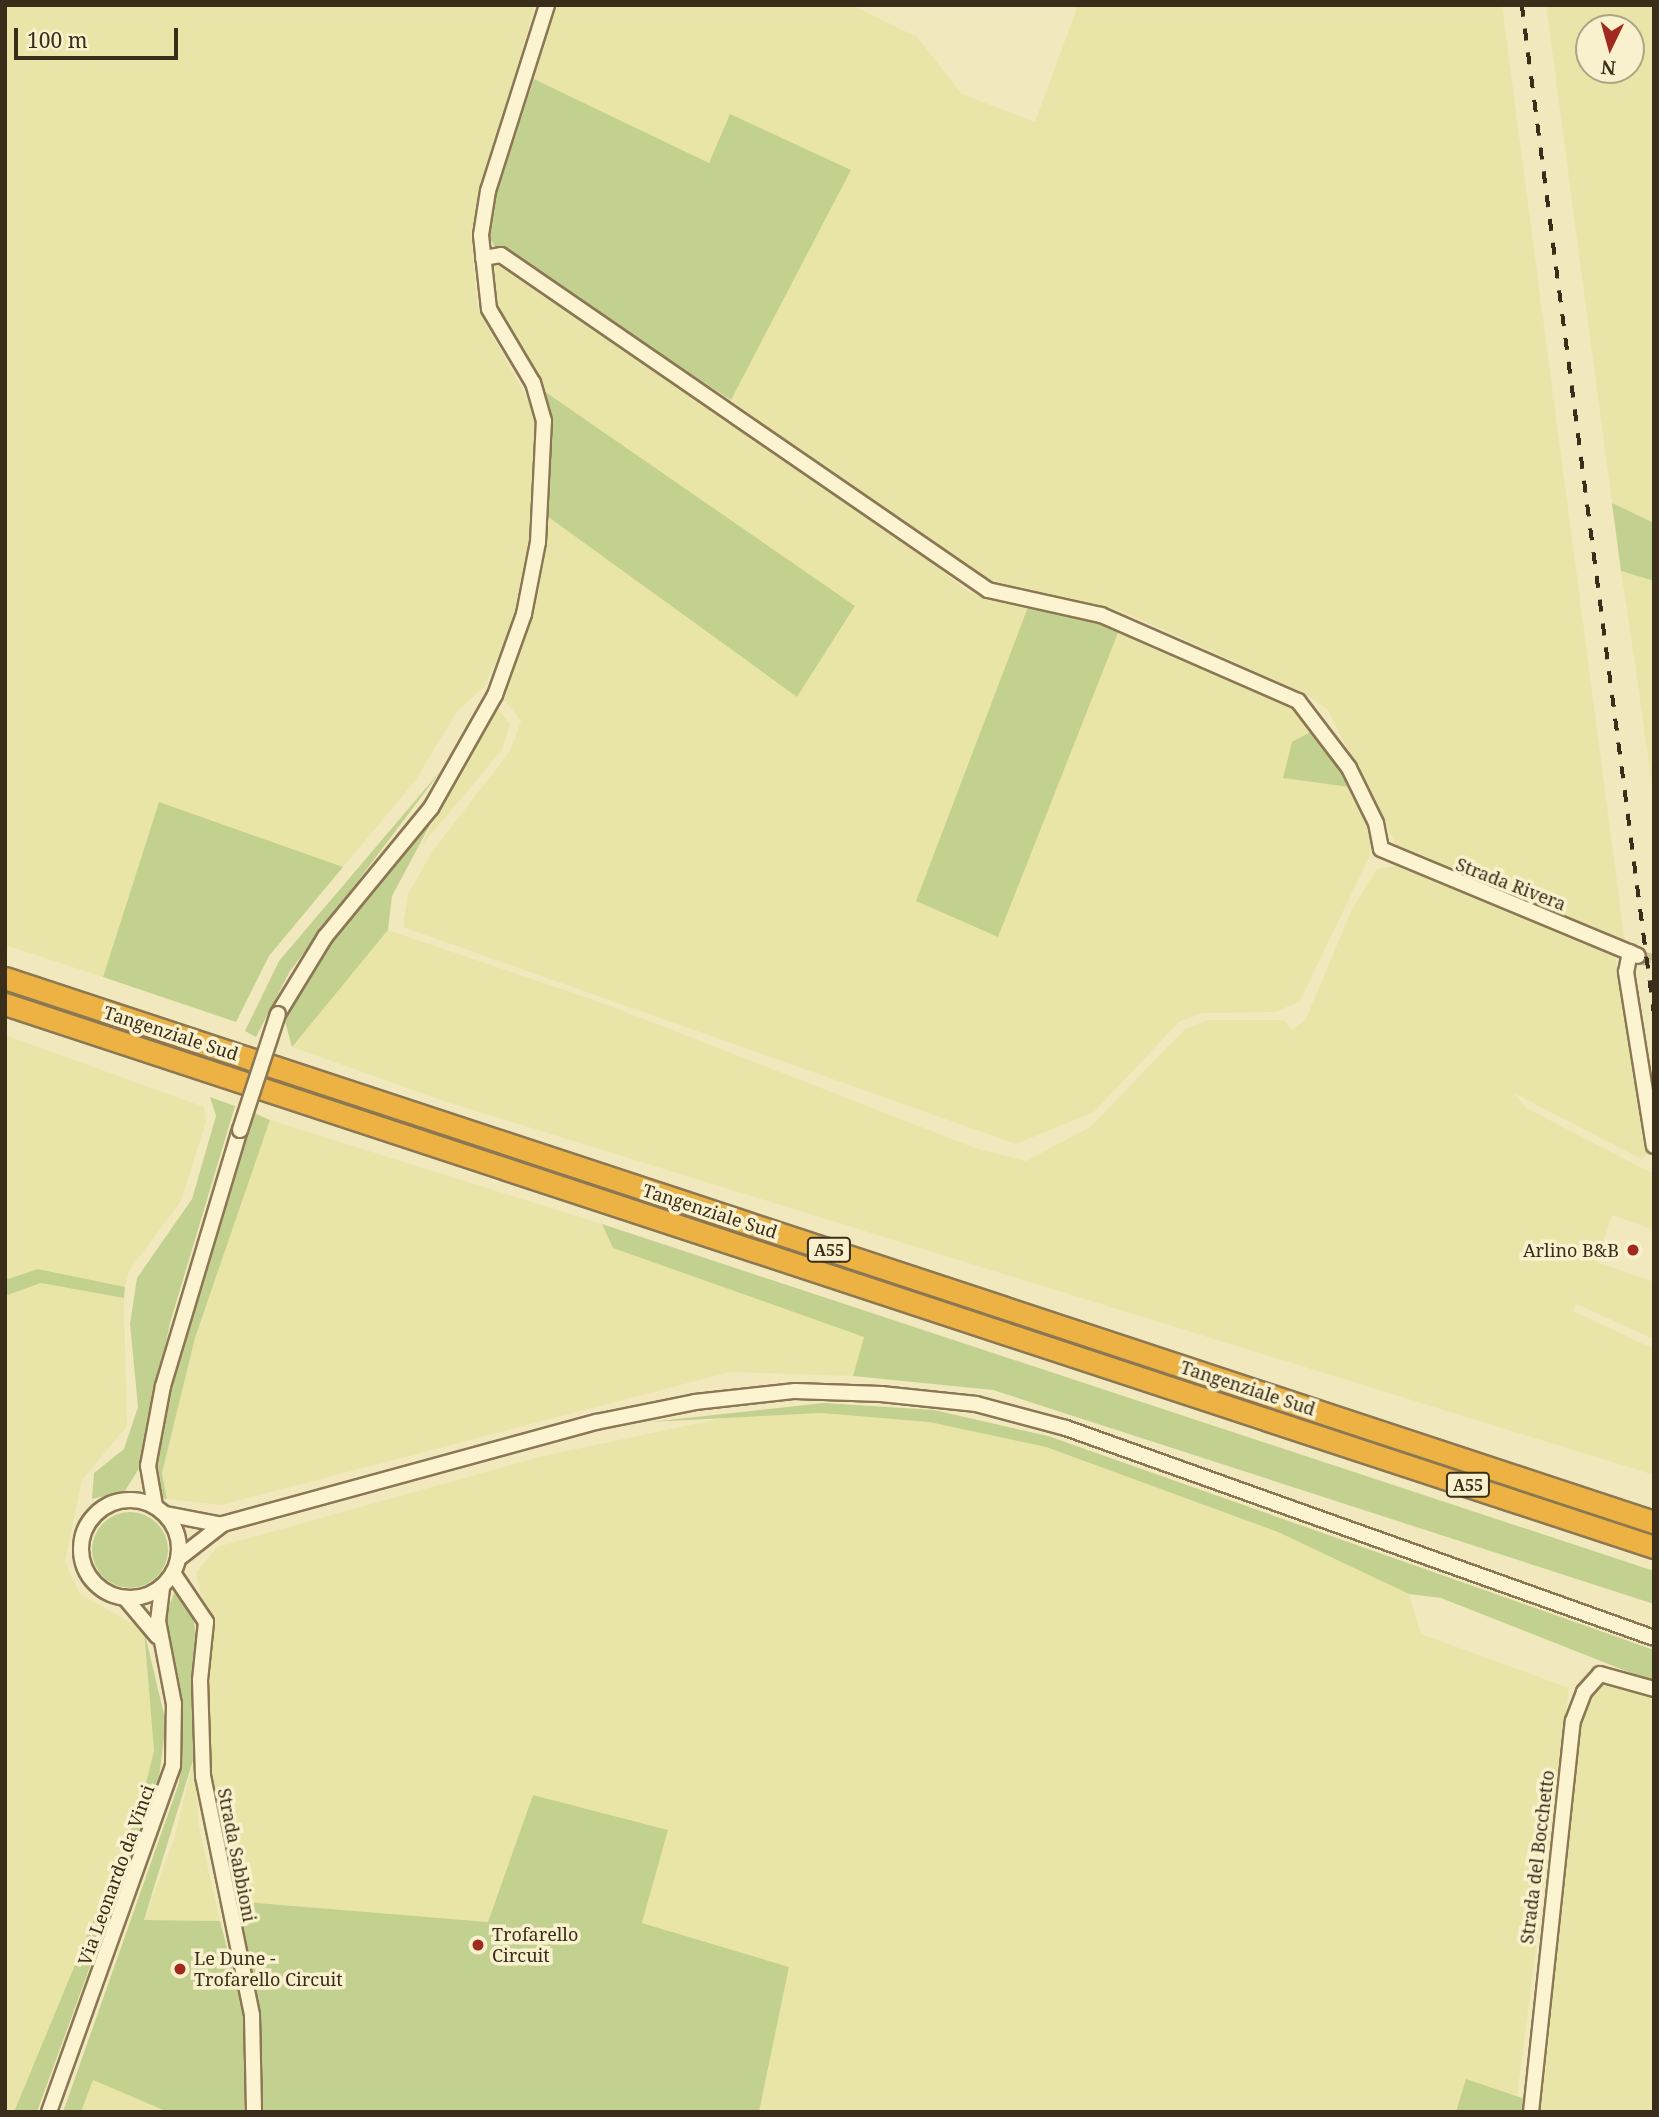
<!DOCTYPE html>
<html>
<head>
<meta charset="utf-8">
<style>
	body { margin:0 }
	#map { position:relative; width:1659px; height:2117px; overflow:hidden; background:#f2e8bd; font-family:"Noto Serif",serif }
	div>[style] { position:absolute }
	.farmland>* { inset:0; background:#e9e5a9 }
	.green>* { inset:0; background:#c3d190 }
	.round { border-radius:50% }
	.minor-tunnel>* { height:14px; margin-top:-7px; transform-origin:0; background:repeating-linear-gradient(90deg,#cdc39c 0 14px,transparent 0 21px) }
	.roads { filter:drop-shadow(2px 0 #8c7754) drop-shadow(-2px 0 #8c7754) drop-shadow(0 2px #8c7754) drop-shadow(0 -2px #8c7754) }
	.minor>* { height:14px; margin:-7px; padding:0 7px; transform-origin:7px; border-radius:7px; background:#fcf4d1 }
	.minor>.ring { margin:-7px; padding:0; box-sizing:content-box; background:none; border:14px solid #fcf4d1; border-radius:50% }
	.highway>* { height:21px; margin:-10.5px; padding:0 10.5px; transform-origin:10.5px; border-radius:10.5px; background:#ecb243 }
	.rail>* { height:3.5px; margin-top:-1.75px; transform-origin:0; background:repeating-linear-gradient(90deg,#3a2d1a 0 12px,transparent 0 24px) }
	.bridges { filter:drop-shadow(2px 0 #8c7754) drop-shadow(-2px 0 #8c7754) drop-shadow(0 2px #8c7754) drop-shadow(0 -2px #8c7754) }
	.minor-bridge>* { height:14px; margin:-7px; padding:0 7px; transform-origin:7px; border-radius:7px; background:#fcf4d1 }
	.dots>* { width:19px; height:19px; translate:-50% -50%; box-sizing:border-box; border:4px solid #f9f1cd; border-radius:50% }
	span { translate:-50% -50%; white-space:nowrap; text-align:center; line-height:1.15; -webkit-text-stroke:7px #f9f1cd; paint-order:stroke }
	.shield-label span { padding:2px 5px; background:#f9f1cd; border:2px solid; border-radius:5px; -webkit-text-stroke-width:0 }
	.shield-label { font-size:16px; color:#3a2d1a; font-weight:700 }
	.street-label { font-size:18px; color:#3a2d1a }
	.poi-label { font-size:18px; color:#3a2d1a }
	.right { translate:-100% -50%; text-align:right }
	.left { translate:0 -50%; text-align:left }
	.frame { position:absolute; inset:0; border:7px solid #3a2d1a; pointer-events:none }
	.north { position:absolute; left:1575px; top:14px; width:70px; height:70px; box-sizing:border-box; background:#f9f1cd; border:2px solid #ada385; border-radius:50%; rotate:185deg; font-size:19px; font-weight:700; line-height:28px; text-align:center; color:#3a2d1a }
	.north::after { content:''; display:block; margin:auto; width:24px; height:32px; background:#a12a1e; clip-path:polygon(50% 0,100% 100%,50% 72%,0 100%) }
	.scale { position:absolute; left:14px; top:28px; width:164px; height:32px; box-sizing:border-box; border:4px solid #3a2d1a; border-top:0; padding-left:9px; font-size:21px; line-height:24px; white-space:nowrap; color:#3a2d1a; -webkit-text-stroke:5px #f9f1cd; paint-order:stroke }
</style>
</head>
<body>
<div id="map">
	<div class="farmland">
		<div style="clip-path:polygon(5px 5px,535px 5px,471px 231px,478px 309px,534px 411px,537px 479px,524px 581px,504px 644px,485px 686px,458px 710px,415px 781px,343px 867px,159px 802px,103px 977px,5px 945px)"></div>
		<div style="clip-path:polygon(555px 5px,852px 5px,917px 37px,962px 94px,1035px 122px,1078px 5px,1502px 5px,1625px 943px,1400px 853px,1328px 710px,1304px 693px,1119px 610px,976px 578px,731px 400px,851px 170px,709px 163px,534px 79px)"></div>
		<div style="clip-path:polygon(evenodd,1546px 5px,1654px 5px,1654px 523px,1612px 503px,1546px 5px,1589px 28px,1631px 28px,1631px 70px,1589px 70px,1589px 28px)"></div>
		<div style="clip-path:polygon(487px 258px,902px 539px,970px 593px,1028px 607px,916px 901px,998px 936px,1118px 633px,1289px 707px,1317px 728px,1283px 778px,1349px 787px,1374px 833px,1372px 851px,1300px 1001px,1276px 1012px,1202px 1013px,1179px 1022px,1094px 1112px,1016px 1144px,403px 927px,408px 894px,434px 849px,510px 751px,521px 721px,499px 693px,536px 601px,547px 516px,797px 697px,855px 607px,544px 391px,496px 311px)"></div>
		<div style="clip-path:polygon(1621px 571px,1654px 581px,1654px 799px,1635px 664px)"></div>
		<div style="clip-path:polygon(494px 704px,510px 724px,502px 750px,421px 846px)"></div>
		<div style="clip-path:polygon(1396px 866px,1615px 955px,1649px 1152px,1641px 1159px,1514px 1093px,1526px 1108px,1652px 1173px,1654px 1230px,1612px 1215px,1597px 1262px,1654px 1282px,1654px 1339px,1576px 1304px,1573px 1311px,1654px 1349px,1654px 1475px,447px 1102px,292px 1047px,388px 930px,608px 1005px,975px 1148px,1026px 1161px,1090px 1127px,1185px 1029px,1209px 1020px,1283px 1020px,1292px 1030px,1306px 1019px,1352px 909px,1377px 869px)"></div>
		<div style="clip-path:polygon(5px 1035px,204px 1107px,206px 1122px,181px 1201px,129px 1271px,125px 1287px,38px 1269px,5px 1280px)"></div>
		<div style="clip-path:polygon(270px 1120px,602px 1224px,614px 1248px,864px 1337px,853px 1376px,730px 1372px,221px 1505px,167px 1499px,162px 1473px,195px 1338px)"></div>
		<div style="clip-path:polygon(41px 1283px,124px 1298px,127px 1426px,82px 1480px,65px 1562px,80px 1594px,144px 1630px,154px 1752px,140px 1808px,14px 2112px,5px 2112px,5px 1296px)"></div>
		<div style="clip-path:polygon(821px 1413px,929px 1422px,1046px 1447px,1278px 1532px,1409px 1594px,1421px 1634px,1569px 1688px,1517px 2097px,1467px 2080px,1456px 2112px,759px 2112px,789px 1968px,642px 1923px,668px 1830px,533px 1795px,488px 1922px,234px 1901px,210px 1779px,204px 1702px,212px 1637px,196px 1573px,217px 1547px,543px 1456px,728px 1417px)"></div>
		<div style="clip-path:polygon(1608px 1679px,1654px 1693px,1654px 2112px,1534px 2112px,1572px 1754px,1587px 1692px)"></div>
		<div style="clip-path:polygon(194px 1757px,199px 1828px,220px 1921px,144px 1920px,175px 1836px)"></div>
		<div style="clip-path:polygon(93px 2080px,168px 2112px,81px 2112px)"></div>
	</div>
	<div class="green">
		<div style="clip-path:polygon(534px 79px,709px 163px,730px 114px,851px 170px,731px 400px,495px 248px,485px 228px)"></div>
		<div style="clip-path:polygon(544px 391px,855px 606px,797px 697px,547px 516px,551px 444px)"></div>
		<div style="clip-path:polygon(1612px 503px,1654px 523px,1654px 581px,1621px 571px)"></div>
		<div style="clip-path:polygon(1028px 607px,1075px 613px,1118px 633px,998px 937px,916px 901px)"></div>
		<div style="clip-path:polygon(1318px 728px,1341px 764px,1349px 787px,1283px 778px,1292px 742px)"></div>
		<div style="clip-path:polygon(443px 768px,290px 971px,256px 1037px,245px 1031px,279px 961px)"></div>
		<div style="clip-path:polygon(447px 793px,392px 896px,388px 930px,292px 1047px,284px 1018px,306px 973px)"></div>
		<div style="clip-path:polygon(159px 802px,343px 867px,269px 956px,236px 1022px,103px 977px)"></div>
		<div style="clip-path:polygon(210px 1097px,235px 1106px,170px 1323px,141px 1465px,125px 1491px,92px 1499px,94px 1473px,124px 1449px,138px 1407px,130px 1324px,137px 1278px,192px 1199px,216px 1116px)"></div>
		<div style="clip-path:polygon(252px 1112px,270px 1120px,195px 1338px,162px 1473px,167px 1499px,158px 1498px,151px 1474px,175px 1352px)"></div>
		<div style="clip-path:polygon(602px 1224px,1654px 1571px,1654px 1604px,993px 1390px,853px 1376px,864px 1337px,613px 1248px)"></div>
		<div style="clip-path:polygon(38px 1269px,125px 1287px,124px 1298px,41px 1283px,5px 1296px,5px 1280px)"></div>
		<div style="clip-path:polygon(824px 1403px,934px 1410px,1048px 1436px,1654px 1650px,1654px 1682px,1441px 1598px,1409px 1594px,1278px 1532px,1046px 1447px,929px 1422px,821px 1413px,650px 1422px)"></div>
		<div class="round" style="left:92px;top:1512px;width:76px;height:76px"></div>
		<div style="clip-path:polygon(176px 1589px,190px 1604px,198px 1642px,191px 1687px,194px 1757px,144px 1920px,220px 1921px,245px 2017px,246px 2112px,168px 2112px,93px 2080px,81px 2112px,63px 2112px,179px 1783px,183px 1717px,164px 1618px)"></div>
		<div style="clip-path:polygon(144px 1630px,166px 1723px,159px 1777px,37px 2112px,14px 2112px,140px 1808px,154px 1751px)"></div>
		<div style="clip-path:polygon(533px 1795px,668px 1830px,642px 1923px,789px 1967px,759px 2112px,260px 2112px,234px 1901px,488px 1922px)"></div>
		<div style="clip-path:polygon(1466px 2079px,1525px 2099px,1525px 2112px,1456px 2112px)"></div>
	</div>
	<div class="minor-tunnel">
		<div style="left:1638px;top:956px;width:17px;rotate:21deg"></div>
	</div>
	<div class="roads">
		<div class="minor">
			<div style="left:483px;top:258px;width:18px;rotate:-9deg"></div>
			<div style="left:501px;top:255px;width:591px;rotate:34.52deg"></div>
			<div style="left:988px;top:590px;width:116px;rotate:12.5deg"></div>
			<div style="left:1101px;top:615px;width:215px;rotate:23.6deg"></div>
			<div style="left:1298px;top:701px;width:84px;rotate:52.7deg"></div>
			<div style="left:1349px;top:768px;width:61px;rotate:63.9deg"></div>
			<div style="left:1376px;top:823px;width:26px;rotate:79deg"></div>
			<div style="left:1381px;top:849px;width:278px;rotate:22.6deg"></div>
			<div style="left:1630px;top:952px;width:20px;rotate:101deg"></div>
			<div style="left:1626px;top:972px;width:176px;rotate:80.9deg"></div>
			<div style="left:278px;top:1014px;width:90px;rotate:-58.6deg"></div>
			<div style="left:325px;top:937px;width:167px;rotate:-50.6deg"></div>
			<div style="left:431px;top:808px;width:130px;rotate:-60.5deg"></div>
			<div style="left:495px;top:695px;width:86px;rotate:-70.3deg"></div>
			<div style="left:524px;top:614px;width:73px;rotate:-79deg"></div>
			<div style="left:538px;top:542px;width:121px;rotate:-87.2deg"></div>
			<div style="left:544px;top:421px;width:40px;rotate:-106deg"></div>
			<div style="left:533px;top:383px;width:86px;rotate:-120.7deg"></div>
			<div style="left:489px;top:309px;width:74px;rotate:-96.2deg"></div>
			<div style="left:481px;top:235px;width:45px;rotate:-81deg"></div>
			<div style="left:488px;top:191px;width:195px;rotate:-72.4deg"></div>
			<div class="ring" style="left:81px;top:1500px;width:84px;height:84px"></div>
			<div style="left:155px;top:1506px;width:41px;rotate:-99.9deg"></div>
			<div style="left:148px;top:1466px;width:81px;rotate:-79.4deg"></div>
			<div style="left:163px;top:1386px;width:267px;rotate:-73.3deg"></div>
			<div style="left:166px;top:1514px;width:53px;rotate:10.9deg"></div>
			<div style="left:178px;top:1559px;width:57px;rotate:-37.9deg"></div>
			<div style="left:223px;top:1524px;width:387px;rotate:-15.3deg"></div>
			<div style="left:596px;top:1422px;width:101px;rotate:-11.4deg"></div>
			<div style="left:695px;top:1402px;width:101px;rotate:-6.3deg"></div>
			<div style="left:795px;top:1391px;width:86px;rotate:2deg"></div>
			<div style="left:881px;top:1394px;width:96px;rotate:6deg"></div>
			<div style="left:976px;top:1404px;width:93px;rotate:14.9deg"></div>
			<div style="left:1066px;top:1428px;width:624px;rotate:19.65deg"></div>
			<div style="left:173px;top:1573px;width:59px;rotate:56deg"></div>
			<div style="left:206px;top:1622px;width:58px;rotate:95.9deg"></div>
			<div style="left:200px;top:1680px;width:96px;rotate:88.2deg"></div>
			<div style="left:203px;top:1776px;width:244px;rotate:78.4deg"></div>
			<div style="left:252px;top:2015px;width:97px;rotate:88.8deg"></div>
			<div style="left:125px;top:1598px;width:50px;rotate:49.9deg"></div>
			<div style="left:49px;top:2112px;width:368px;rotate:-70.3deg"></div>
			<div style="left:173px;top:1765px;width:61px;rotate:-89.1deg"></div>
			<div style="left:174px;top:1704px;width:85px;rotate:-100.9deg"></div>
			<div style="left:158px;top:1621px;width:34px;rotate:-83deg"></div>
			<div style="left:1531px;top:2112px;width:393px;rotate:-83.9deg"></div>
			<div style="left:1573px;top:1721px;width:31px;rotate:-69deg"></div>
			<div style="left:1584px;top:1692px;width:24px;rotate:-48deg"></div>
			<div style="left:1600px;top:1674px;width:56px;rotate:15.5deg"></div>
		</div>
		<div class="highway">
			<div style="left:5px;top:978px;width:1736px;rotate:18.26deg"></div>
			<div style="left:5px;top:1004px;width:1736px;rotate:18.23deg"></div>
		</div>
	</div>
	<div class="rail">
		<div style="left:1522px;top:5px;width:1017px;rotate:82.54deg"></div>
	</div>
	<div class="bridges">
		<div class="minor-bridge">
			<div style="left:240px;top:1130px;width:122px;rotate:-71.9deg"></div>
		</div>
	</div>
	<div class="dots">
		<div style="left:1633px;top:1250px;background:#a12a1e"></div>
		<div style="left:478px;top:1945px;background:#a12a1e"></div>
		<div style="left:180px;top:1969px;background:#a12a1e"></div>
	</div>
	<div class="shield-label">
		<span style="left:829px;top:1250px">A55</span>
		<span style="left:1468px;top:1485px">A55</span>
	</div>
	<div class="street-label">
		<span style="left:1511px;top:884px;rotate:21deg">Strada Rivera</span>
		<span style="left:171px;top:1033px;rotate:18deg">Tangenziale Sud</span>
		<span style="left:710px;top:1211px;rotate:18deg">Tangenziale Sud</span>
		<span style="left:1248px;top:1388px;rotate:18deg">Tangenziale Sud</span>
		<span style="left:237px;top:1855px;rotate:79deg">Strada Sabbioni</span>
		<span style="left:1537px;top:1857px;rotate:-83deg">Strada del Bocchetto</span>
		<span style="left:116px;top:1875px;rotate:-70deg">Via Leonardo da Vinci</span>
	</div>
	<div class="poi-label">
		<span class="right" style="left:1619px;top:1250px">Arlino B&amp;B</span>
		<span class="left" style="left:492px;top:1945px">Trofarello<br>Circuit</span>
		<span class="left" style="left:194px;top:1969px">Le Dune -<br>Trofarello Circuit</span>
	</div>
	<div class="frame"></div>
	<div class="north">N</div>
	<div class="scale">100 m</div>
</div>
</body>
</html>
